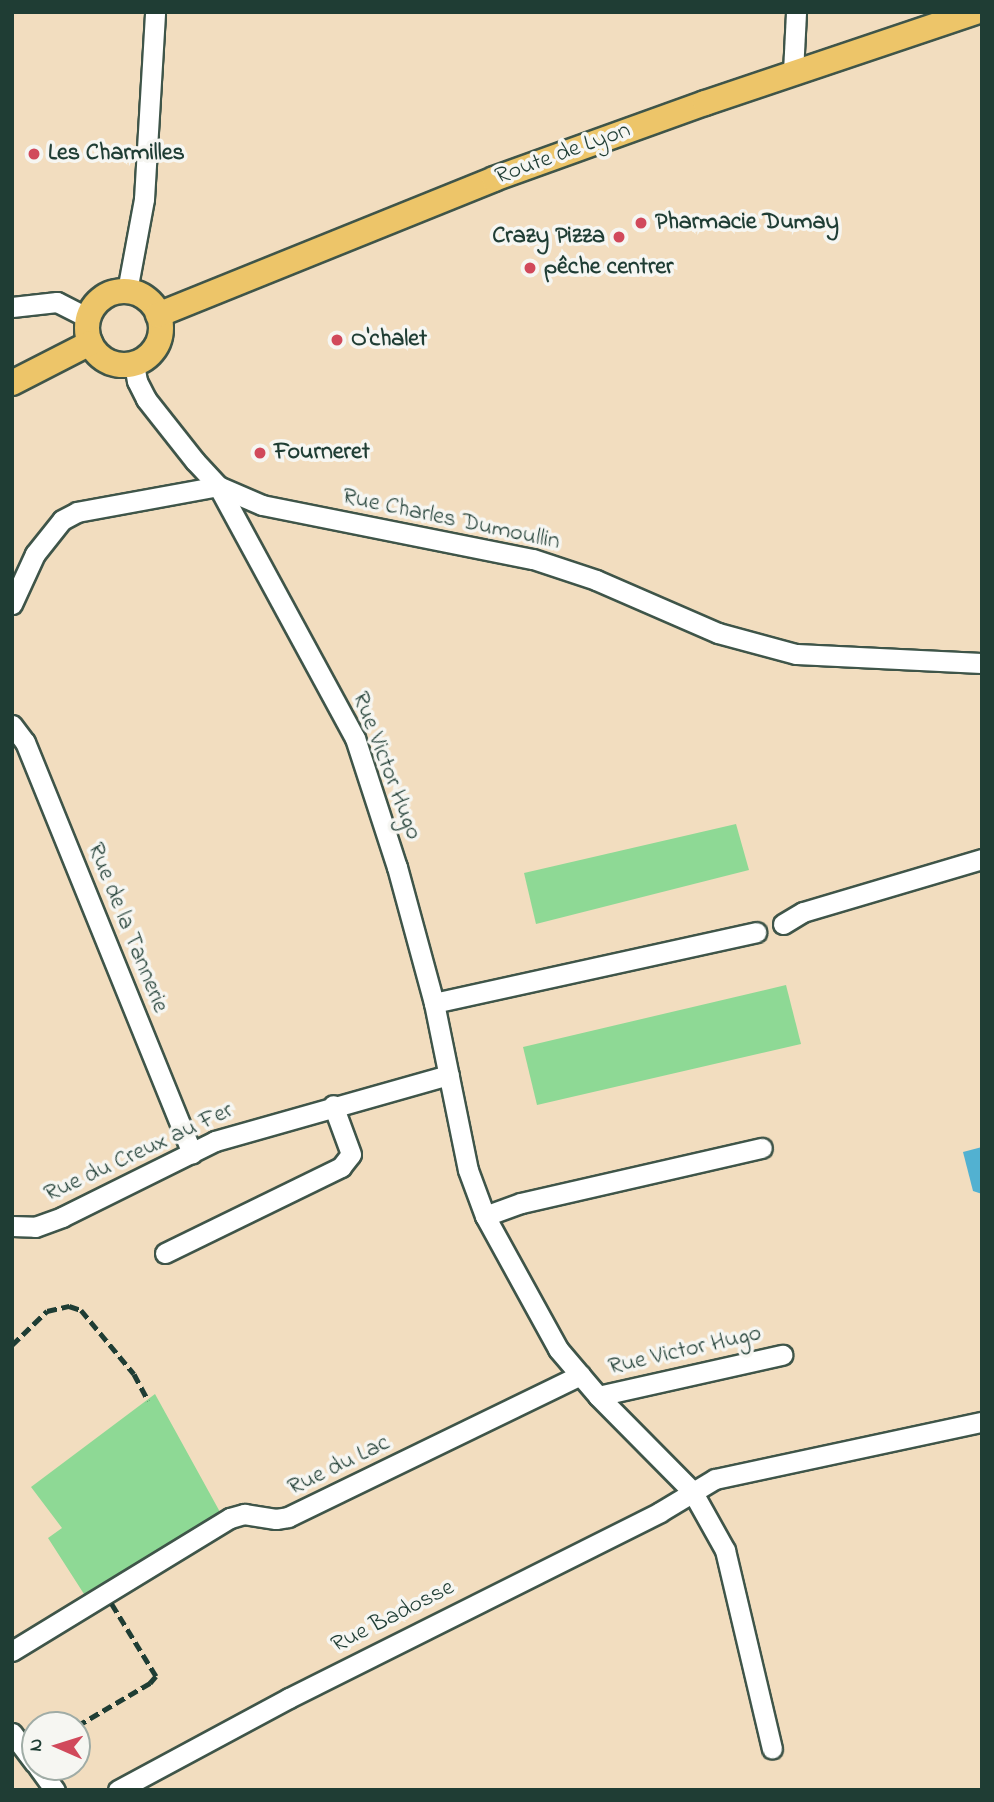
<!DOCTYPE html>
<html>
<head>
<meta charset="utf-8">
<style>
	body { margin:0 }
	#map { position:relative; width:994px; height:1802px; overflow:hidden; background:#f2ddbf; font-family:"Indie Flower",sans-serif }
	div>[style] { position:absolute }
	.green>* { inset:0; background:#8ed995 }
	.water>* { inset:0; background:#52b1d1 }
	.roads { filter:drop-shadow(2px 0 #3f5549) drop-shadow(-2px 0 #3f5549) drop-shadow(0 2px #3f5549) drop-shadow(0 -2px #3f5549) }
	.minor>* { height:19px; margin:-9.5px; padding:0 9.5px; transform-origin:9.5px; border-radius:9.5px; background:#fff }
	.major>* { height:24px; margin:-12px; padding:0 12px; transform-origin:12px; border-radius:12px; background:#edc569 }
	.major>.ring { margin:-12px; padding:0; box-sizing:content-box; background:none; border:24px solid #edc569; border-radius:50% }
	.rail>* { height:5px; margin-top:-2.5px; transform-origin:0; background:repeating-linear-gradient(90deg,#1f3d34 0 10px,transparent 0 15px) }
	.dots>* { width:19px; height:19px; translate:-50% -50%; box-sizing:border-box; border:4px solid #f6f6f2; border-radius:50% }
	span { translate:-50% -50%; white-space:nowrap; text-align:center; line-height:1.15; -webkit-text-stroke:7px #f6f6f2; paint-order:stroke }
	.poi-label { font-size:24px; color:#1f3d34; font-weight:700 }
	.left { translate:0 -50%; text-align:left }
	.right { translate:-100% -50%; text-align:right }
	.street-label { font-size:24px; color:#1f3d34 }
	.frame { position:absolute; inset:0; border:14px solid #1f3d34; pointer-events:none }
	.north { position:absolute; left:21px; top:1711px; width:70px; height:70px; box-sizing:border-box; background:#f6f6f2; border:2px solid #a0aca6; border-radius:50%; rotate:273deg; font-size:19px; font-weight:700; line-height:28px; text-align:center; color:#1f3d34 }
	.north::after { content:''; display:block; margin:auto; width:24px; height:32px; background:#d1495b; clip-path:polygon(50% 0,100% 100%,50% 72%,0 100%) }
</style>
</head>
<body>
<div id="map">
	<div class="green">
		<div style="clip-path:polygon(736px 824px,749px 870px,536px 924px,524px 873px)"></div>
		<div style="clip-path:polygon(786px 985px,801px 1044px,537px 1105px,523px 1047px)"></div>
		<div style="clip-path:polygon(155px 1394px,220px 1512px,84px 1594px,48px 1538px,62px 1528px,31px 1487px)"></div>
	</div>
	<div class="water">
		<div style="clip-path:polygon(982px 1147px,982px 1194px,973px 1191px,963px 1152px)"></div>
	</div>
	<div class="roads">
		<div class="minor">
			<div style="left:793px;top:72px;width:60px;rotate:-87.1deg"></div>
			<div style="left:127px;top:291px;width:94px;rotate:-79.5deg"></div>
			<div style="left:144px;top:199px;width:187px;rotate:-86.6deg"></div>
			<div style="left:12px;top:307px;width:45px;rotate:-6.3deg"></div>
			<div style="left:57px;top:302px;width:35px;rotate:27deg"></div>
			<div style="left:134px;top:364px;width:17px;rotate:80deg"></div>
			<div style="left:137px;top:381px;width:20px;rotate:63deg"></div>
			<div style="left:146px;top:399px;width:79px;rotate:51.7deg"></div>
			<div style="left:195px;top:461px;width:34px;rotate:47deg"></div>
			<div style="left:218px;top:486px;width:48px;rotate:23.4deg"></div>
			<div style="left:262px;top:505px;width:276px;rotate:11.3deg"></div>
			<div style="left:533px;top:559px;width:66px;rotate:18.4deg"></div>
			<div style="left:596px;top:580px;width:133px;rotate:23.5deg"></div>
			<div style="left:718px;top:633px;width:81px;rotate:15.1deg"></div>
			<div style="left:796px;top:654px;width:186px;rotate:2.8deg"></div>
			<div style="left:218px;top:486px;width:287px;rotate:61.5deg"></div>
			<div style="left:355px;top:738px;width:136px;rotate:72deg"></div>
			<div style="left:397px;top:867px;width:141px;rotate:74.8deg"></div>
			<div style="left:434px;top:1003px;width:170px;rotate:78.5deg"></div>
			<div style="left:468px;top:1170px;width:49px;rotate:69.7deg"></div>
			<div style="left:485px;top:1216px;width:152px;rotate:61.2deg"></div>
			<div style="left:558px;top:1349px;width:62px;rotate:49.6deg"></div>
			<div style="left:598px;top:1396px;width:134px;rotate:45.3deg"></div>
			<div style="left:692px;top:1491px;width:68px;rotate:60.8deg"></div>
			<div style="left:725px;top:1550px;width:204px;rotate:76.7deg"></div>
			<div style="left:12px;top:604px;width:55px;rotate:-65.3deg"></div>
			<div style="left:35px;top:554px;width:43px;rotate:-51.5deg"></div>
			<div style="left:62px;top:520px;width:17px;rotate:-28deg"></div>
			<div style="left:77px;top:512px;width:143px;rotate:-10.4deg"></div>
			<div style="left:12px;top:725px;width:21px;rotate:53deg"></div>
			<div style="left:25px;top:742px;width:444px;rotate:67.9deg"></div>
			<div style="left:783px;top:924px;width:23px;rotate:-31deg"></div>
			<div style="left:803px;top:912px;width:187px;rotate:-16.5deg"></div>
			<div style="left:434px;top:1003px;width:330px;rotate:-12.4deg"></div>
			<div style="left:485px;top:1216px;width:38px;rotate:-20deg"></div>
			<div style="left:521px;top:1203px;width:247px;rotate:-12.9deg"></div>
			<div style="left:12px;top:1226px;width:23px;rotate:2deg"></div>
			<div style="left:35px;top:1227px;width:29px;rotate:-20deg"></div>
			<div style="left:62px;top:1217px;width:171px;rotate:-26.4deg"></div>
			<div style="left:215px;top:1141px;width:243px;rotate:-15.8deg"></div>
			<div style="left:165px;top:1253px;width:196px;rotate:-26deg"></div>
			<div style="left:341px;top:1167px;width:16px;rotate:-52deg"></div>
			<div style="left:351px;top:1154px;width:52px;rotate:-110.2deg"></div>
			<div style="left:598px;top:1396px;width:189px;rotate:-12.6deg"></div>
			<div style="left:12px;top:1651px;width:255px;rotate:-31.4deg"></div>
			<div style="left:230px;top:1518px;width:15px;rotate:-16deg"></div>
			<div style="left:244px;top:1514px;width:32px;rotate:9deg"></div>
			<div style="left:276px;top:1519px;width:12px;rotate:-9deg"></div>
			<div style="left:288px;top:1517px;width:325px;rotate:-25.9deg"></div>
			<div style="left:12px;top:1733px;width:38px;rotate:53deg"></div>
			<div style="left:38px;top:1767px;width:29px;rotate:54deg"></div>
			<div style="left:118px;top:1790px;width:194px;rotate:-28.3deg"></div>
			<div style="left:289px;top:1698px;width:415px;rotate:-26.6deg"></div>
			<div style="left:660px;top:1512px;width:64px;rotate:-31deg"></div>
			<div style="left:715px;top:1479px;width:273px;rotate:-12.1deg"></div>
		</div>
		<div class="major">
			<div class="ring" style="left:87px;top:291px;width:50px;height:50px"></div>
			<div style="left:158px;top:315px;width:362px;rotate:-22deg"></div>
			<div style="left:494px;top:179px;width:224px;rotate:-19.8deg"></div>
			<div style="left:705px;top:103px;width:285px;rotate:-18.6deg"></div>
			<div style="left:12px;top:383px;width:88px;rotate:-27.1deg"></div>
		</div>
	</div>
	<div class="rail">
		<div style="left:12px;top:1345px;width:49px;rotate:-44.2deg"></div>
		<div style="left:47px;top:1311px;width:23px;rotate:-13deg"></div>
		<div style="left:69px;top:1306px;width:13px;rotate:18deg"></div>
		<div style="left:81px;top:1310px;width:83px;rotate:50.4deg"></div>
		<div style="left:134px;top:1374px;width:30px;rotate:62deg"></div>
		<div style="left:77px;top:1726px;width:85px;rotate:-30.5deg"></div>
		<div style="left:150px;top:1683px;width:9px;rotate:-49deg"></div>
		<div style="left:156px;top:1676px;width:88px;rotate:-121.5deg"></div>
	</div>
	<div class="dots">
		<div style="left:34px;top:154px;background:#d1495b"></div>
		<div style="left:641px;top:223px;background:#d1495b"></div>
		<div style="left:619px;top:237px;background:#d1495b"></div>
		<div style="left:530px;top:268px;background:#d1495b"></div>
		<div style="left:337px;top:340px;background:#d1495b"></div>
		<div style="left:260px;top:453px;background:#d1495b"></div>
	</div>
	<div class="poi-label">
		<span class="left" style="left:48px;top:154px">Les Charmilles</span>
		<span class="left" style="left:655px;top:223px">Pharmacie Dumay</span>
		<span class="right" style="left:605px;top:237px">Crazy Pizza</span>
		<span class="left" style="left:544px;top:268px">pêche centrer</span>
		<span class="left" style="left:351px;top:340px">O'chalet</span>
		<span class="left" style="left:274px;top:453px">Fourneret</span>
	</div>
	<div class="street-label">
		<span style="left:563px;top:154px;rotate:-20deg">Route de Lyon</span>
		<span style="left:451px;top:520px;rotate:12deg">Rue Charles Dumoullin</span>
		<span style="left:386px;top:766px;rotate:69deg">Rue Victor Hugo</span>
		<span style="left:127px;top:928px;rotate:68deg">Rue de la Tannerie</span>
		<span style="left:139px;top:1153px;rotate:-25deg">Rue du Creux au Fer</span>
		<span style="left:685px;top:1351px;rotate:-13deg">Rue Victor Hugo</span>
		<span style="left:339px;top:1466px;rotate:-26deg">Rue du Lac</span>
		<span style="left:393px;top:1617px;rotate:-27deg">Rue Badosse</span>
	</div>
	<div class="frame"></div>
	<div class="north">N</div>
</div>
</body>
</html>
